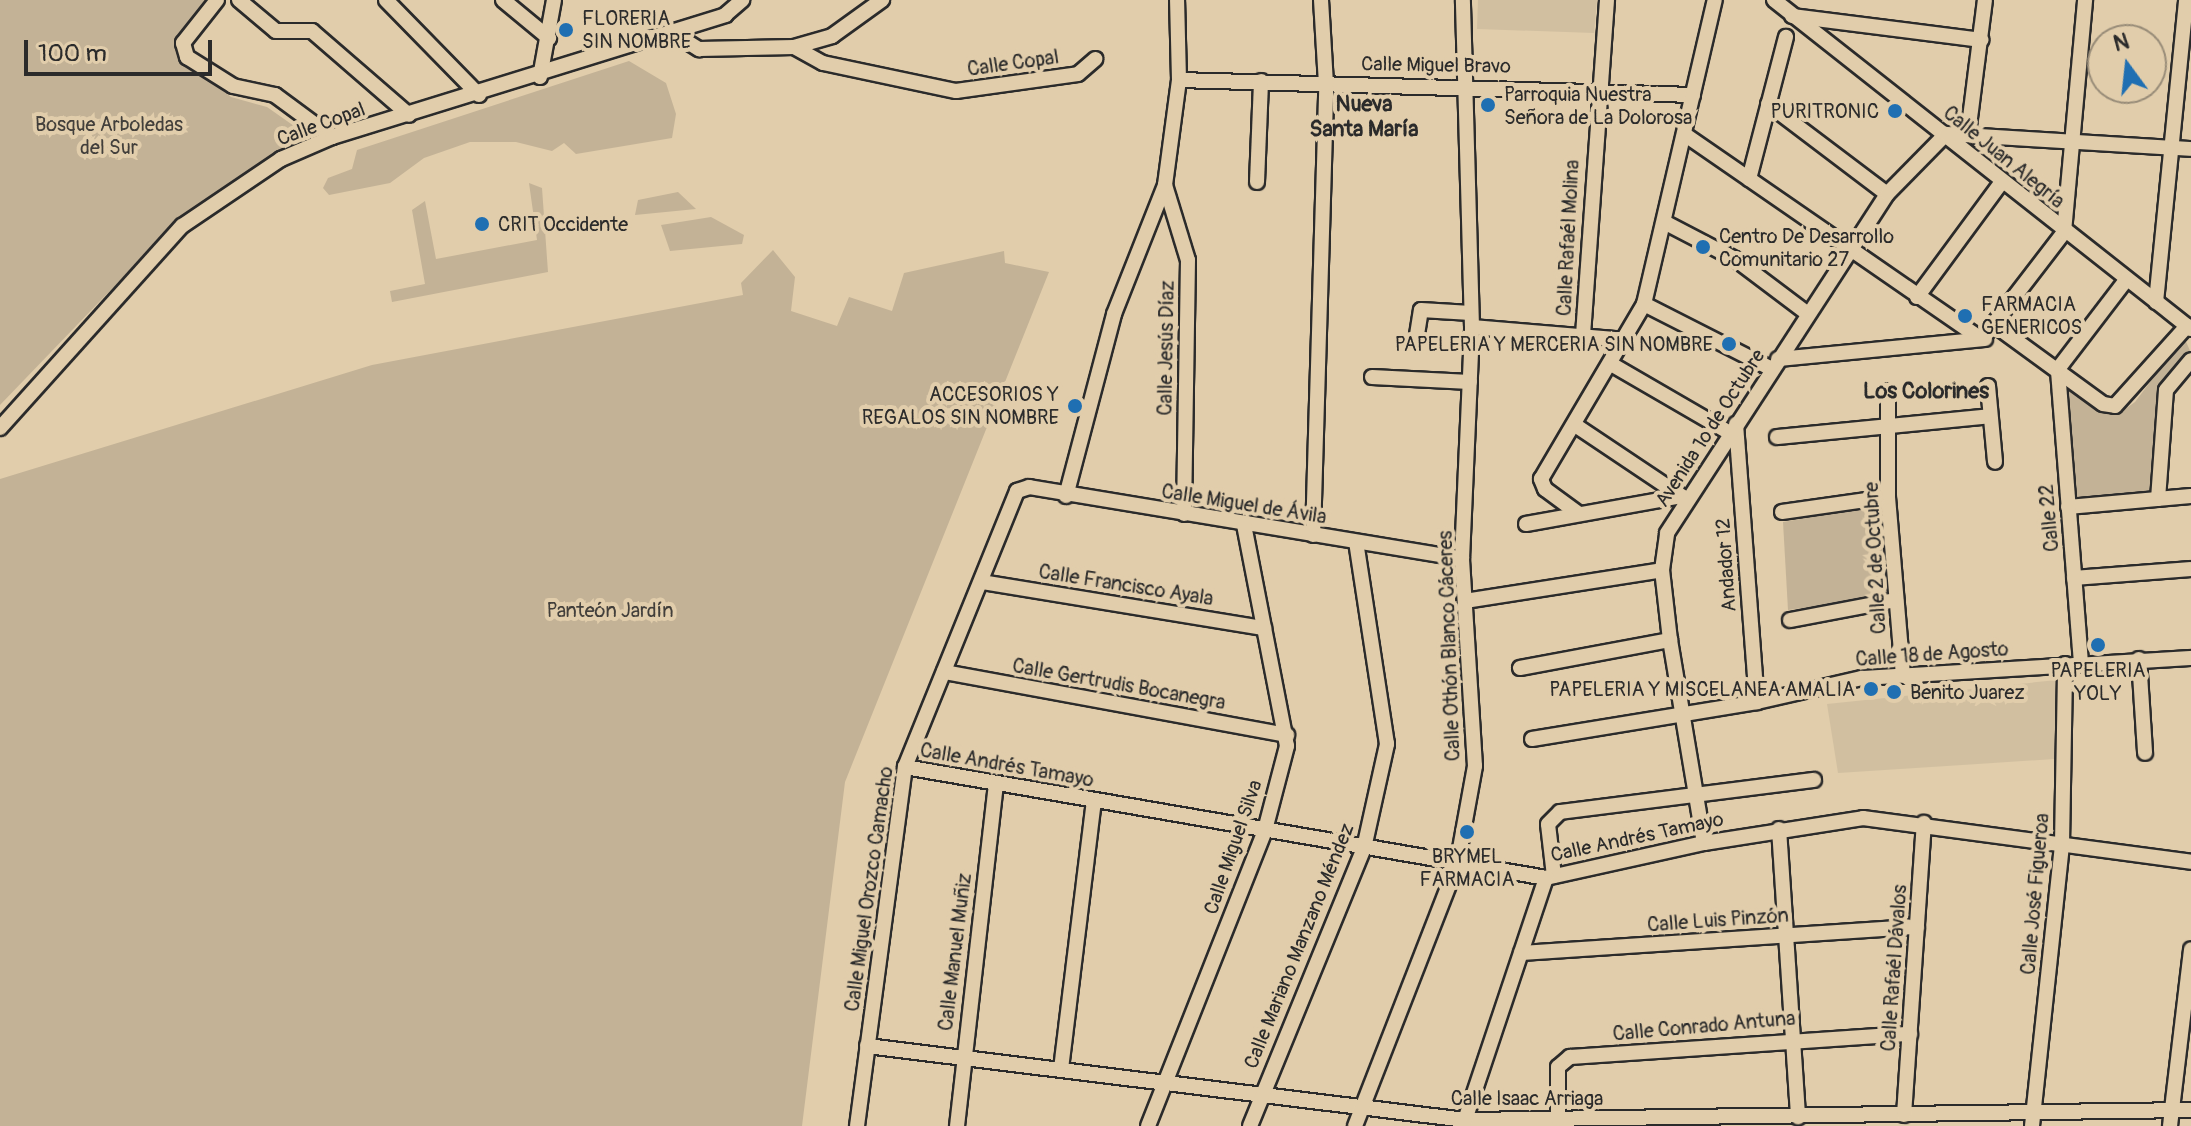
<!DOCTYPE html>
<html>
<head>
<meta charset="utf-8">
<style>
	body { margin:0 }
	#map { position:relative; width:2191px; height:1126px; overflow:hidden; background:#e1cdab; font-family:Pangolin,sans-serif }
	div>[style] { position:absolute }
	.built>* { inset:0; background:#d1bfa0 }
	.green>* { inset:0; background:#c3b296 }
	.roads { filter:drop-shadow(2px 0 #2b2b2b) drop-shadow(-2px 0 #2b2b2b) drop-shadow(0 2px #2b2b2b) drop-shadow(0 -2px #2b2b2b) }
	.minor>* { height:14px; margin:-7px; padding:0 7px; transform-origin:7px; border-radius:7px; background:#e1cdab }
	.dots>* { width:22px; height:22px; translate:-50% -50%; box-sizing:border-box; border:4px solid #e1cdab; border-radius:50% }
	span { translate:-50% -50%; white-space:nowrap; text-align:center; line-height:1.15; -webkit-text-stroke:8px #e1cdab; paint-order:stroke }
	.poi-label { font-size:20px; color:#2b2b2b }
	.left { translate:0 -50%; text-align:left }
	.right { translate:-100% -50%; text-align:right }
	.street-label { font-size:20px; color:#2b2b2b }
	.park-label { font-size:20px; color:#423f3b }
	.neighbourhood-label { font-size:22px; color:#2b2b2b; font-weight:700 }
	.north { position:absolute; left:2087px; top:24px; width:80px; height:80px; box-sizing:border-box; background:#e1cdab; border:2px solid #988c78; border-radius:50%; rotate:345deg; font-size:22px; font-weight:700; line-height:32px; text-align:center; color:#2b2b2b }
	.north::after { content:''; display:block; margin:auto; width:28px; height:36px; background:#1f6fb2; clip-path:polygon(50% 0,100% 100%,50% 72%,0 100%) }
	.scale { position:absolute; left:24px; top:40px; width:188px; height:36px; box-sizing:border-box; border:4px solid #2b2b2b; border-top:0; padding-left:10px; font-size:24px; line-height:28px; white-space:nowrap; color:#2b2b2b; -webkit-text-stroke:6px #e1cdab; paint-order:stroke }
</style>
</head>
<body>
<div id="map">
	<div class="built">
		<div style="clip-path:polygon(1478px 0,1597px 0,1594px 33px,1477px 29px)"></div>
		<div style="clip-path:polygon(2057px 680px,2055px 759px,1838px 773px,1827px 704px)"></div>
	</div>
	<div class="green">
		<div style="clip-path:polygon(0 0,214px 0,184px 58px,231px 97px,267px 107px,314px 140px,251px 170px,179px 219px,0 405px)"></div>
		<div style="clip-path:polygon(629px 61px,666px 83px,676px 114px,672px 138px,576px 154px,564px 143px,552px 151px,516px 142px,470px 142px,424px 158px,390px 183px,329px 195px,323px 188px,328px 178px,352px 169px,357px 150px)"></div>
		<div style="clip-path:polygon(529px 183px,542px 188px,548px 272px,392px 302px,390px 291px,425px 284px,412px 210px,425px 201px,436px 259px,537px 240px)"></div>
		<div style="clip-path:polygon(678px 192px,696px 209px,635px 215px,638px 200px)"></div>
		<div style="clip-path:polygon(711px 217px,744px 235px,742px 244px,670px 251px,661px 225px)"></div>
		<div style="clip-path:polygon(773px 250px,795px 277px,791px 311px,837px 326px,849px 297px,892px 311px,904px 273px,1004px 251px,1005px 263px,1049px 272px,845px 782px,802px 1126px,0 1126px,0 479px,372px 365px,743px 295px,741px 283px)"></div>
		<div style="clip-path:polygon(2184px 337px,2191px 353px,2162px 387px,2152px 497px,2072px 503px,2064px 379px,2108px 413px,2121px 412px,2135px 402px)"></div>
		<div style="clip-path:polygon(1882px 505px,1888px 596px,1788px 610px,1783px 522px)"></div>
	</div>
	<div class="roads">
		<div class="minor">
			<div style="left:217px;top:0;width:55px;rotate:128.3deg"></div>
			<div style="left:183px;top:43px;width:15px;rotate:74deg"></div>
			<div style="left:187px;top:57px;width:54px;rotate:32.2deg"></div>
			<div style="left:233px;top:86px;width:43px;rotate:12.1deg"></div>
			<div style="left:275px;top:95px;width:71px;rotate:36.4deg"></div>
			<div style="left:239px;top:0;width:48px;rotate:40deg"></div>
			<div style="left:276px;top:31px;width:36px"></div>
			<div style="left:312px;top:31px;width:128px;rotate:40.9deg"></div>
			<div style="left:386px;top:0;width:133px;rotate:45.6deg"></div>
			<div style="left:503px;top:0;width:60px;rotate:39.6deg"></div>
			<div style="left:1774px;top:0;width:531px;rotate:38.27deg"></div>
			<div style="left:1792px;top:16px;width:191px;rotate:7.2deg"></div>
			<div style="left:673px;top:33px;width:31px;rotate:32deg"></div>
			<div style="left:699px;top:49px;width:95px;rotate:-1.2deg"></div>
			<div style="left:794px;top:47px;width:40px;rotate:-16deg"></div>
			<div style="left:832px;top:36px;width:62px;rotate:-35.8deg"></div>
			<div style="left:794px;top:47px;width:33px;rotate:29deg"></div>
			<div style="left:823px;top:63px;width:136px;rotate:11.9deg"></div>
			<div style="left:956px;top:91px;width:123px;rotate:-7.9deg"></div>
			<div style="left:1078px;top:74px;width:23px;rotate:-41deg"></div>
			<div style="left:540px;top:77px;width:78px;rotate:-79.7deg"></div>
			<div style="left:1179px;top:80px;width:514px;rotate:1.67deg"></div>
			<div style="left:1768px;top:104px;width:149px;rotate:37.1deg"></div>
			<div style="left:1684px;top:134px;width:361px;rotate:34.6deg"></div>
			<div style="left:1968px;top:134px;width:135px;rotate:-82.8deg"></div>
			<div style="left:1749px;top:179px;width:147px;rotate:-75.4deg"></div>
			<div style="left:1257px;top:182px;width:101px;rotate:-87.7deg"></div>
			<div style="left:1165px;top:185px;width:78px;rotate:73deg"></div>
			<div style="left:1188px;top:260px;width:254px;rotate:90.9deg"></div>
			<div style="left:1664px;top:222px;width:80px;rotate:27.5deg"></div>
			<div style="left:1735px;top:259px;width:91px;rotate:37deg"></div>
			<div style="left:1917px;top:297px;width:142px;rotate:-53.6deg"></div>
			<div style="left:2156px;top:302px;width:303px;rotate:-84.3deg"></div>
			<div style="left:1644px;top:304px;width:144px;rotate:26.9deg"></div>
			<div style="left:1996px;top:326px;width:132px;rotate:36.1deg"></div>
			<div style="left:2103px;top:404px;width:12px;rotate:9deg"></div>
			<div style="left:2115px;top:406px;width:108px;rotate:-48deg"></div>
			<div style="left:1472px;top:327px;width:155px;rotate:4.8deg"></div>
			<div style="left:1583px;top:335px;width:336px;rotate:-85.9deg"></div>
			<div style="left:1982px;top:339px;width:135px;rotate:-52.5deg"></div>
			<div style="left:2064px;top:232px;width:233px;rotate:-84.8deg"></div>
			<div style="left:1416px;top:341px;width:31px;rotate:-81deg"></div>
			<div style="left:1421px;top:310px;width:50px;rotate:3.4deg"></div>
			<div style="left:1778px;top:359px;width:208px;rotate:-5.5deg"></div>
			<div style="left:1611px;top:364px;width:138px;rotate:30.1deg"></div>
			<div style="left:1372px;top:377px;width:98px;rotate:2.9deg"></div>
			<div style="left:1988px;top:386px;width:76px;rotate:84.7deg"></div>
			<div style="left:1888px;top:391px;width:106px;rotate:90deg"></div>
			<div style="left:1888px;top:497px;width:179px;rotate:85.2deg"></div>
			<div style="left:1736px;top:424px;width:279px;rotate:85.7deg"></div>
			<div style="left:1575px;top:425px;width:131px;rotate:33.8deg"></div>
			<div style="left:0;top:428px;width:272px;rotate:-48deg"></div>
			<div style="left:182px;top:226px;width:120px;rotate:-34.1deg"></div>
			<div style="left:281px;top:159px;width:56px;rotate:-23.3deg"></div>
			<div style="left:332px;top:137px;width:412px;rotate:-17.2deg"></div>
			<div style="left:725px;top:15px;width:23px;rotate:-41deg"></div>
			<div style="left:1777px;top:437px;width:214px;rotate:-5.6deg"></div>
			<div style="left:1066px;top:496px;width:188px;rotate:-75.2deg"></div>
			<div style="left:1114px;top:314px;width:139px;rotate:-68.4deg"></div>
			<div style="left:1165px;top:185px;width:106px;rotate:-82.4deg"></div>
			<div style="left:1179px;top:80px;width:80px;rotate:-91.4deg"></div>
			<div style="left:2158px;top:499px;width:109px;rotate:-85.8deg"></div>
			<div style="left:2166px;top:390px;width:39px;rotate:-50deg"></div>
			<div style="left:2068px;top:507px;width:123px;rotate:-5.1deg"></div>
			<div style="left:1782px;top:512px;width:107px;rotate:-8.1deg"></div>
			<div style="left:1579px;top:514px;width:42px;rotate:-143.7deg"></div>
			<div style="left:1545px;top:489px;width:11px;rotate:-112deg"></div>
			<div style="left:1541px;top:479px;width:203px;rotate:-59.5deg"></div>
			<div style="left:1644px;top:304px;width:312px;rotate:-76.9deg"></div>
			<div style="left:1526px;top:524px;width:158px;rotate:-10.2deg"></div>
			<div style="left:1313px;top:535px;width:451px;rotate:-88.3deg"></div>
			<div style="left:1326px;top:84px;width:84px;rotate:-93.4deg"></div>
			<div style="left:2074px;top:578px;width:117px;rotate:-4.4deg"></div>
			<div style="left:982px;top:582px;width:286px;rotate:9.3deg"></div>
			<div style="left:1465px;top:601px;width:199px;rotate:-8.9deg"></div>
			<div style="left:1790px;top:620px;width:108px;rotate:-10.7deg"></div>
			<div style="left:2139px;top:659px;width:94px;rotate:86.3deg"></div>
			<div style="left:2081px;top:663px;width:295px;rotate:-94.5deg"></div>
			<div style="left:2058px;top:369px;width:112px;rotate:-52.6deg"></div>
			<div style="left:1520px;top:668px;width:153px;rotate:-10.6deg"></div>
			<div style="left:944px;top:672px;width:349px;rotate:10.4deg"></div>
			<div style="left:1532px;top:739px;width:228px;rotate:-9.3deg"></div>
			<div style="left:1757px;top:702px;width:108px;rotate:-12.9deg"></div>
			<div style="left:1862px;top:678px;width:330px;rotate:-3.5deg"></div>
			<div style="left:905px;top:767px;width:651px;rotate:9.82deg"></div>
			<div style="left:1546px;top:878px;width:162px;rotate:-12.5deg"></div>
			<div style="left:1704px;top:843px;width:161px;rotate:-8.9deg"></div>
			<div style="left:1863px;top:818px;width:331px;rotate:7.6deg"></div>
			<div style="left:1779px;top:829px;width:289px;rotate:86.2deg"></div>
			<div style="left:1704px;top:843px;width:206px;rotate:-99.5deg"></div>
			<div style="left:1670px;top:640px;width:70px;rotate:-96.5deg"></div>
			<div style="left:1662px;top:570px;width:37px;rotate:-82deg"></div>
			<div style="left:1667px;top:533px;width:404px;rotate:-57deg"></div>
			<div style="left:1887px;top:194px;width:84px;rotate:-45.5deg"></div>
			<div style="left:1946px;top:134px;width:245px;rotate:3.5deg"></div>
			<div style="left:1554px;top:876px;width:52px;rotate:-96.6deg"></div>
			<div style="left:1548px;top:824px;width:17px;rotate:-45deg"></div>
			<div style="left:1560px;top:812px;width:256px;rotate:-7.2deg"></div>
			<div style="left:1521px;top:953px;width:397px;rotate:-3.8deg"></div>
			<div style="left:867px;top:1046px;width:603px;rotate:7.05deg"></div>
			<div style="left:1465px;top:1120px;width:726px;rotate:-0.79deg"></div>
			<div style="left:1061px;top:1069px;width:271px;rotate:-83deg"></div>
			<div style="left:1904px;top:1115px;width:293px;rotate:-86.1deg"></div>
			<div style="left:1558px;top:1119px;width:52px;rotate:-90deg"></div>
			<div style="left:1558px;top:1067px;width:16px;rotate:-40deg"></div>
			<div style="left:1570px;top:1057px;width:341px;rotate:-3.9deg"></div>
			<div style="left:857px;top:1126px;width:362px;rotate:-82.4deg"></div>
			<div style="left:905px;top:767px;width:298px;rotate:-67.9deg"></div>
			<div style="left:1017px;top:491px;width:13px;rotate:-18deg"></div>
			<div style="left:1029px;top:487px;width:439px;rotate:9.4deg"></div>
			<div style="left:957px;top:1126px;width:345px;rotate:-83.5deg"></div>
			<div style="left:1148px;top:1126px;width:318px;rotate:-68.4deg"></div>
			<div style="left:1265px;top:830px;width:87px;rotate:-75.3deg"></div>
			<div style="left:1287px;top:746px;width:226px;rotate:-101deg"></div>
			<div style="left:1250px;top:1126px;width:300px;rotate:-67.7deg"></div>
			<div style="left:1364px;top:848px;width:107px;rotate:-77.5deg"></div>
			<div style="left:1387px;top:744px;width:204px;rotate:-98.7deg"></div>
			<div style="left:1355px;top:1126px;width:280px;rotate:-68.7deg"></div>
			<div style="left:1457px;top:865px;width:101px;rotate:-79.7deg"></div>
			<div style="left:1475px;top:766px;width:207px;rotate:-93.6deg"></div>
			<div style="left:1462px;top:559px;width:232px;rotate:-87.5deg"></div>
			<div style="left:1472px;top:327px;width:327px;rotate:-91.6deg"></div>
			<div style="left:1463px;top:1126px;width:262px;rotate:-71.5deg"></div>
			<div style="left:2032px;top:1126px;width:284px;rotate:-83.9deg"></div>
			<div style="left:2062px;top:844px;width:180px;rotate:-89deg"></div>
			<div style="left:2170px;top:1126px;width:178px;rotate:-83.2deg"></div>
		</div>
	</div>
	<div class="dots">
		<div style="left:566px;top:30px;background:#1f6fb2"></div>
		<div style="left:1488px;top:105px;background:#1f6fb2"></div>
		<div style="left:1895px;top:111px;background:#1f6fb2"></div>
		<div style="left:482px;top:224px;background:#1f6fb2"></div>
		<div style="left:1703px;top:247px;background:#1f6fb2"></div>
		<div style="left:1965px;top:316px;background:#1f6fb2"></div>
		<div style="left:1729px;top:344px;background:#1f6fb2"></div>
		<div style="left:1075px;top:406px;background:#1f6fb2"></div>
		<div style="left:2098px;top:645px;background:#1f6fb2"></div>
		<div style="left:1871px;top:689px;background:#1f6fb2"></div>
		<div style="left:1894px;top:692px;background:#1f6fb2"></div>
		<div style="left:1467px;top:832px;background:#1f6fb2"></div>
	</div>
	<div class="poi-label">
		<span class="left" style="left:582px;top:30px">FLORERIA<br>SIN NOMBRE</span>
		<span class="left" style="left:1504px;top:106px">Parroquia Nuestra<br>Señora de La Dolorosa</span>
		<span class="right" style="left:1879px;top:111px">PURITRONIC</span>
		<span class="left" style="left:498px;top:224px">CRIT Occidente</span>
		<span class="left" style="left:1719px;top:248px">Centro De Desarrollo<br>Comunitario 27</span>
		<span class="left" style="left:1981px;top:316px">FARMACIA<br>GENERICOS</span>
		<span class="right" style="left:1713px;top:344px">PAPELERIA Y MERCERIA SIN NOMBRE</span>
		<span class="right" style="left:1059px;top:406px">ACCESORIOS Y<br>REGALOS SIN NOMBRE</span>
		<span style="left:2098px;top:682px">PAPELERIA<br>YOLY</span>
		<span class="right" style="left:1855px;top:689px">PAPELERIA Y MISCELANEA AMALIA</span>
		<span class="left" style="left:1910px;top:692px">Benito Juarez</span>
		<span style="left:1467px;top:868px">BRYMEL<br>FARMACIA</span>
	</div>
	<div class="street-label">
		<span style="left:1013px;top:63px;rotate:-8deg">Calle Copal</span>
		<span style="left:1436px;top:65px;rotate:1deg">Calle Miguel Bravo</span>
		<span style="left:321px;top:124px;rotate:-20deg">Calle Copal</span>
		<span style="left:2004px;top:157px;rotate:39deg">Calle Juan Alegría</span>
		<span style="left:1568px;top:238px;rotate:-87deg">Calle Rafaél Molina</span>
		<span style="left:1166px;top:348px;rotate:-89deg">Calle Jesús Díaz</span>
		<span style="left:1710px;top:428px;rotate:-57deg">Avenida 1o de Octubre</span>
		<span style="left:1244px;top:504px;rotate:9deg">Calle Miguel de Ávila</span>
		<span style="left:2049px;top:518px;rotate:-95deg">Calle 22</span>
		<span style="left:1875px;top:558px;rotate:-93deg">Calle 2 de Octubre</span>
		<span style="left:1726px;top:565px;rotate:-94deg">Andador 12</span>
		<span style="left:1126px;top:585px;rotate:9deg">Calle Francisco Ayala</span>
		<span style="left:1449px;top:646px;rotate:-92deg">Calle Othón Blanco Cáceres</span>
		<span style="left:1932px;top:654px;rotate:-4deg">Calle 18 de Agosto</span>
		<span style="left:1119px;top:684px;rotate:10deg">Calle Gertrudis Bocanegra</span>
		<span style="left:1007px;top:765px;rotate:10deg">Calle Andrés Tamayo</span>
		<span style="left:1637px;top:837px;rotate:-12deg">Calle Andrés Tamayo</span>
		<span style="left:1233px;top:847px;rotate:-71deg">Calle Miguel Silva</span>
		<span style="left:869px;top:889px;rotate:-82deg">Calle Miguel Orozco Camacho</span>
		<span style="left:2035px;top:894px;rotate:-85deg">Calle José Figueroa</span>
		<span style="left:1718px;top:920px;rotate:-4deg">Calle Luis Pinzón</span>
		<span style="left:1299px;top:946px;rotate:-68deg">Calle Mariano Manzano Méndez</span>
		<span style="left:955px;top:952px;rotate:-83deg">Calle Manuel Muñiz</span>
		<span style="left:1894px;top:968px;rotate:-86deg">Calle Rafaél Dávalos</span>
		<span style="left:1704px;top:1026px;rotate:-5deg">Calle Conrado Antuna</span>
		<span style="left:1527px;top:1098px">Calle Isaac Arriaga</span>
	</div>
	<div class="park-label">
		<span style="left:109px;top:136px">Bosque Arboledas<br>del Sur</span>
		<span style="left:610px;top:610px">Panteón Jardín</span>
	</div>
	<div class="neighbourhood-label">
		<span style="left:1364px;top:117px">Nueva<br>Santa María</span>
		<span style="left:1926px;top:392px">Los Colorines</span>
	</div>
	<div class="north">N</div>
	<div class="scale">100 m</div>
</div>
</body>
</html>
